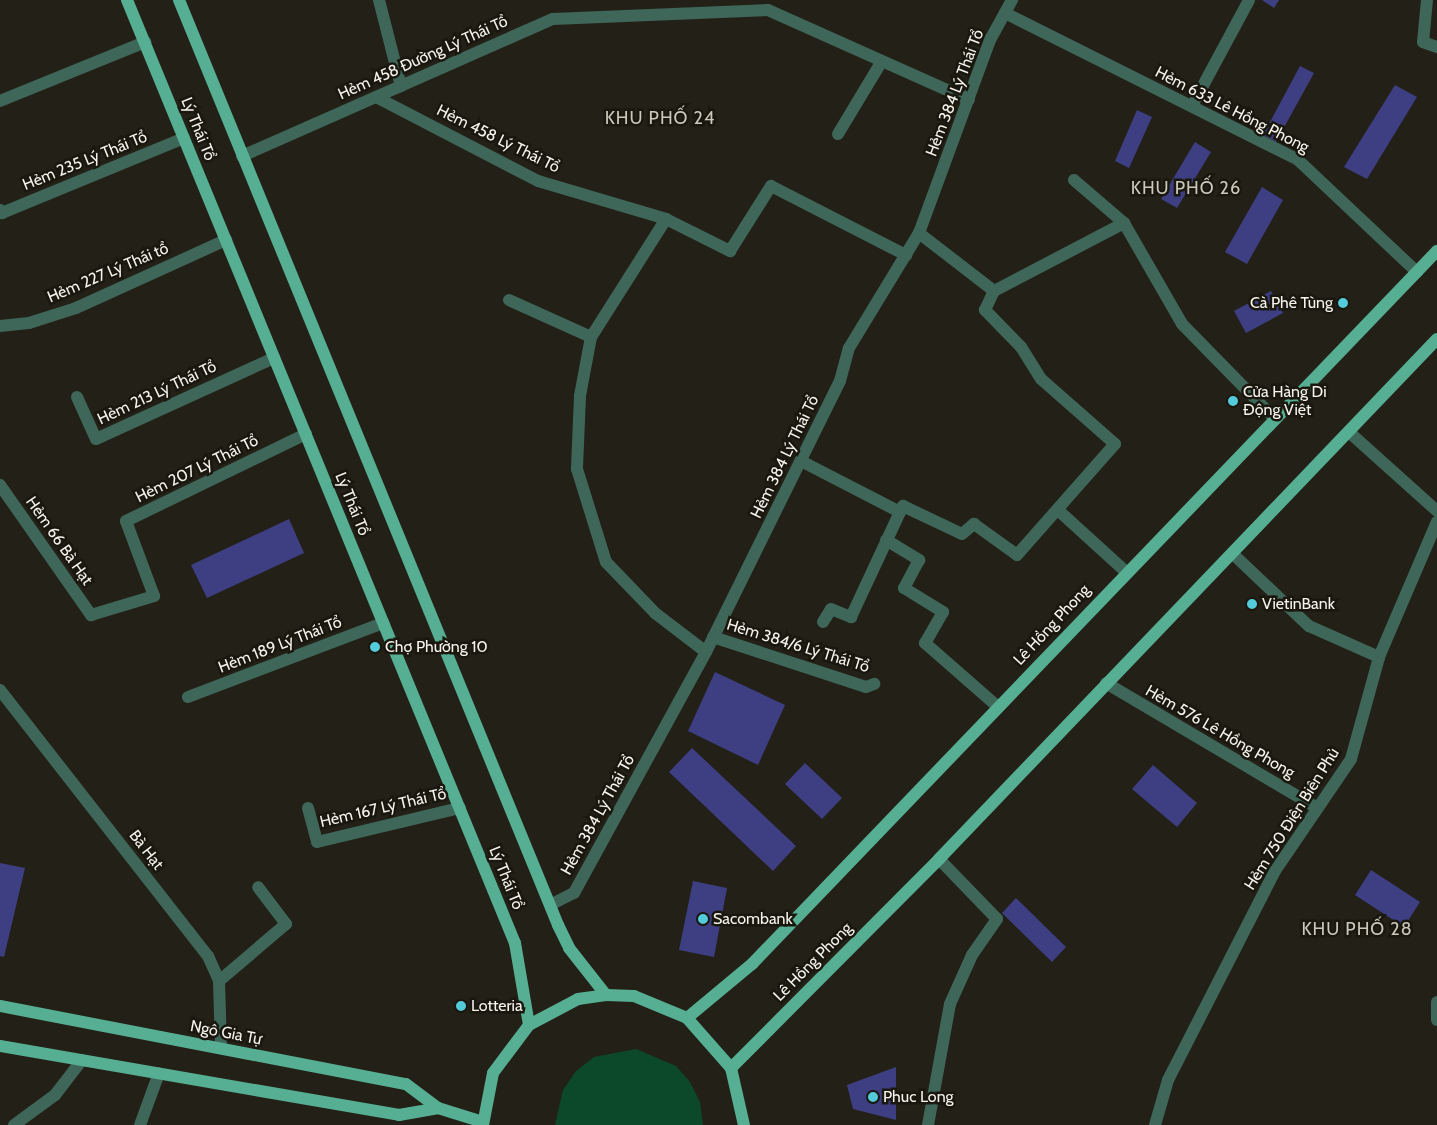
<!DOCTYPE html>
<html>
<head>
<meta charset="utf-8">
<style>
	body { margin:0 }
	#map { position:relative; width:1437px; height:1125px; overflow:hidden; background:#232017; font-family:Cabin,sans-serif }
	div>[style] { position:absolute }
	.green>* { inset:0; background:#0b492a }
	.building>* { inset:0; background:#3e3e83 }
	.minor>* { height:12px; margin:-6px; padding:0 6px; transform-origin:6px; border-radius:6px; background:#3f6759 }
	.major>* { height:12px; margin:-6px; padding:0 6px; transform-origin:6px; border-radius:6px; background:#56af92 }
	.dots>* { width:14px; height:14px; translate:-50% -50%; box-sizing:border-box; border:2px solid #19170e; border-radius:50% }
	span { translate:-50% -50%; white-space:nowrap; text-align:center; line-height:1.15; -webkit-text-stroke:5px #19170e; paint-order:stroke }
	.street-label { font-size:16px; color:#f5f3ec }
	.poi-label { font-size:16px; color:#f5f3ec }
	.right { translate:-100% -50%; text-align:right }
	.left { translate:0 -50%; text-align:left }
	.neighbourhood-label { font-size:18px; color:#ccc9bc; letter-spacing:1px }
</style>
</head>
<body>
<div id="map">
	<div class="green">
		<div style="clip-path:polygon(636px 1049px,676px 1066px,690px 1082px,700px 1102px,703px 1125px,555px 1125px,563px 1090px,576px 1071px,594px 1057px)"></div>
	</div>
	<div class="building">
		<div style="clip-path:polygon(1262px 0,1279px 0,1274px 8px)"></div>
		<div style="clip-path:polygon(1300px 66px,1314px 73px,1276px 142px,1263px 135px)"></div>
		<div style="clip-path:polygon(1395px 85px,1417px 97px,1367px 179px,1344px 167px)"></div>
		<div style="clip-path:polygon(1137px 110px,1152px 117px,1129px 168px,1115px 161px)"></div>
		<div style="clip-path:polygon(1195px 142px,1211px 152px,1177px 208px,1161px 199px)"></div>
		<div style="clip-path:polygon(1262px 187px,1283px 200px,1247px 264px,1225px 252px)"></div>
		<div style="clip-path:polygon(1271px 291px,1283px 313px,1246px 333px,1234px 311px)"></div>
		<div style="clip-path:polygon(289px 519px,304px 553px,207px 598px,191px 565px)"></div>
		<div style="clip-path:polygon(715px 672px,785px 705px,758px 765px,688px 731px)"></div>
		<div style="clip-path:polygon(692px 748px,796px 846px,773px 871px,669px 772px)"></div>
		<div style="clip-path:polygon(805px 763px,842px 798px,822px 819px,785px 784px)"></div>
		<div style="clip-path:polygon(1153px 765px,1197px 803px,1177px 827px,1132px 789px)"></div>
		<div style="clip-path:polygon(0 863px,25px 868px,4px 957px,0 956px)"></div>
		<div style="clip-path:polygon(1371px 870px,1420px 902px,1404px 927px,1355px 895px)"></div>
		<div style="clip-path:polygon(693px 881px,727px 888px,714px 957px,679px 950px)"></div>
		<div style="clip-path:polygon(1016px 898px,1066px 947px,1052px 962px,1002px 913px)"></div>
		<div style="clip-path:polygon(896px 1067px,896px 1120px,853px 1109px,847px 1085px)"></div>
	</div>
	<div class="minor">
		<div style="left:379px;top:0;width:89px;rotate:75.7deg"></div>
		<div style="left:1427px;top:0;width:42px;rotate:95.4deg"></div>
		<div style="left:1423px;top:42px;width:15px;rotate:20deg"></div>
		<div style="left:1005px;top:13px;width:326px;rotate:26.6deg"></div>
		<div style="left:1297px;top:159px;width:165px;rotate:43.3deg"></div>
		<div style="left:376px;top:97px;width:182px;rotate:27.4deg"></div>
		<div style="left:538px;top:181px;width:134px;rotate:16.5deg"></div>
		<div style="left:666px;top:219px;width:72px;rotate:26.6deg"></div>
		<div style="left:730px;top:251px;width:77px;rotate:-57.8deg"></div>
		<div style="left:771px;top:186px;width:152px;rotate:27.1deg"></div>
		<div style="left:0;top:101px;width:157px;rotate:-22.1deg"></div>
		<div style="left:1192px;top:106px;width:120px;rotate:-61.7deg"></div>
		<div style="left:838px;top:134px;width:85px;rotate:-58.9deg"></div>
		<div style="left:242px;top:156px;width:340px;rotate:-23.8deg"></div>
		<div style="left:553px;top:19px;width:215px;rotate:-2.4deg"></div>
		<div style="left:768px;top:10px;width:220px;rotate:24.1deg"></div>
		<div style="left:1074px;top:180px;width:66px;rotate:40.7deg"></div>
		<div style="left:1124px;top:223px;width:116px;rotate:60.1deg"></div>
		<div style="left:1182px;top:324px;width:130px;rotate:45.6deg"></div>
		<div style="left:0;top:210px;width:4px;rotate:56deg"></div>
		<div style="left:2px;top:213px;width:197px;rotate:-22.4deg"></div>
		<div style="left:666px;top:219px;width:140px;rotate:122.4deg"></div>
		<div style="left:591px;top:337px;width:60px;rotate:100.6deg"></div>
		<div style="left:580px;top:396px;width:73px;rotate:92.4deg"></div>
		<div style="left:577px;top:469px;width:97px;rotate:72.7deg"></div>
		<div style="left:606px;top:562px;width:71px;rotate:46.1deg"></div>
		<div style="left:655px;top:613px;width:64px;rotate:37.4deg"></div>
		<div style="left:994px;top:291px;width:147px;rotate:-27.6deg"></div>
		<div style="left:509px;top:300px;width:90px;rotate:24.3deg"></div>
		<div style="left:0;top:326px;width:29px;rotate:-6deg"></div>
		<div style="left:29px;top:323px;width:49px;rotate:-17.7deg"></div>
		<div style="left:76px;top:308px;width:165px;rotate:-24.4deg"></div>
		<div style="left:77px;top:397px;width:46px;rotate:65.7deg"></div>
		<div style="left:96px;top:439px;width:196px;rotate:-24.5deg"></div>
		<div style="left:1349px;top:432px;width:118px;rotate:41.9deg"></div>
		<div style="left:801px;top:461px;width:111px;rotate:27.3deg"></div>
		<div style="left:900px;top:512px;width:7px;rotate:-63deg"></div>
		<div style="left:903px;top:506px;width:65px;rotate:25.4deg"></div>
		<div style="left:962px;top:534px;width:16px;rotate:-40deg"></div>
		<div style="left:974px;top:524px;width:53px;rotate:35.8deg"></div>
		<div style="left:1017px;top:555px;width:148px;rotate:-48.6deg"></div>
		<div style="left:1115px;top:444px;width:98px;rotate:-138.7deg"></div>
		<div style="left:1041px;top:379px;width:38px;rotate:-122deg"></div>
		<div style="left:1021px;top:347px;width:52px;rotate:-134.2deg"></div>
		<div style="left:985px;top:310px;width:21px;rotate:-65deg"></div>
		<div style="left:994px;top:291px;width:95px;rotate:-142.3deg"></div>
		<div style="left:0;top:485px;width:159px;rotate:55deg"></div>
		<div style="left:91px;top:615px;width:66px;rotate:-16.8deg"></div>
		<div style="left:154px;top:596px;width:80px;rotate:-110.5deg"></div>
		<div style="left:126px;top:521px;width:200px;rotate:-25.8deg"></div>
		<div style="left:1058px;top:510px;width:91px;rotate:42.3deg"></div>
		<div style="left:886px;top:540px;width:39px;rotate:31deg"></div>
		<div style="left:919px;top:560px;width:32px;rotate:118deg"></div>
		<div style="left:904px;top:588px;width:46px;rotate:31.6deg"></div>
		<div style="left:943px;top:612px;width:36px;rotate:120deg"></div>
		<div style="left:925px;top:643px;width:96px;rotate:41.2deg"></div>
		<div style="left:1233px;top:554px;width:105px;rotate:43.5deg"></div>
		<div style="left:1309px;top:626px;width:77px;rotate:23.9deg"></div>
		<div style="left:823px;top:622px;width:15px;rotate:-58deg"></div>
		<div style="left:831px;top:609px;width:22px;rotate:22deg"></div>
		<div style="left:851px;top:617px;width:116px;rotate:-65deg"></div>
		<div style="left:713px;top:637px;width:161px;rotate:18.1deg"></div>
		<div style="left:866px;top:687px;width:9px;rotate:-21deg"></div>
		<div style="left:1106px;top:683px;width:245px;rotate:30.6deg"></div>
		<div style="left:0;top:690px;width:338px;rotate:52deg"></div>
		<div style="left:208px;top:956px;width:27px;rotate:66deg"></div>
		<div style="left:219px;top:981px;width:67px;rotate:88.3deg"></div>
		<div style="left:188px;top:697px;width:209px;rotate:-20.8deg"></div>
		<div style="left:308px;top:808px;width:35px;rotate:75deg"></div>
		<div style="left:317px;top:842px;width:147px;rotate:-13.4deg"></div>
		<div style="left:550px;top:905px;width:27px;rotate:-27deg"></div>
		<div style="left:574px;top:893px;width:275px;rotate:-61.3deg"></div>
		<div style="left:706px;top:652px;width:302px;rotate:-63.7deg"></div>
		<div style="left:840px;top:381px;width:34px;rotate:-75deg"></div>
		<div style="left:849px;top:348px;width:135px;rotate:-58.7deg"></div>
		<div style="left:919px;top:233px;width:206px;rotate:-69.8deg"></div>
		<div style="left:990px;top:40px;width:46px;rotate:-61.2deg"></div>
		<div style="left:219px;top:981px;width:88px;rotate:-40.4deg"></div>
		<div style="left:286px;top:924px;width:46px;rotate:-127.1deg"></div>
		<div style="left:1437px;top:1002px;width:18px;rotate:90deg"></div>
		<div style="left:14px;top:1125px;width:51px;rotate:-36.2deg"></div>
		<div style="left:55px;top:1095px;width:44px;rotate:-52.4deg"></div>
		<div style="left:140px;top:1125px;width:55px;rotate:-69.9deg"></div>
		<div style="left:928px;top:1125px;width:123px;rotate:-79.7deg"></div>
		<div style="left:950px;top:1004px;width:54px;rotate:-65.8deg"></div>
		<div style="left:972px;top:955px;width:44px;rotate:-55.2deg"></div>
		<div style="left:997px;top:919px;width:83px;rotate:-134deg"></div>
		<div style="left:1155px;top:1125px;width:47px;rotate:-73.9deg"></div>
		<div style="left:1168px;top:1080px;width:235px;rotate:-62.9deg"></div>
		<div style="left:1275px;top:871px;width:135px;rotate:-55.8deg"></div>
		<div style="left:1351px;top:759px;width:106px;rotate:-74.6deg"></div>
		<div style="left:1379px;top:657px;width:147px;rotate:-66.8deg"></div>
	</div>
	<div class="major">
		<div style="left:127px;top:0;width:1020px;rotate:67.64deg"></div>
		<div style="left:515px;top:943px;width:83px;rotate:80.3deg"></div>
		<div style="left:179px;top:0;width:1000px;rotate:67.72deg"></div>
		<div style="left:558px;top:925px;width:25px;rotate:64deg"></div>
		<div style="left:569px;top:948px;width:60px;rotate:51.8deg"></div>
		<div style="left:0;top:1006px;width:413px;rotate:10.9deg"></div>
		<div style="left:406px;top:1084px;width:40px;rotate:37deg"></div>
		<div style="left:438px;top:1108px;width:47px;rotate:17.3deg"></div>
		<div style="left:687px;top:1018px;width:85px;rotate:-39.7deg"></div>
		<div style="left:752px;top:964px;width:989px;rotate:-46.15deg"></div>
		<div style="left:0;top:1046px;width:405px;rotate:9.8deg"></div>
		<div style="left:399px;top:1115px;width:40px;rotate:-10deg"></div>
		<div style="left:731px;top:1068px;width:295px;rotate:-45.1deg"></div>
		<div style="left:939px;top:859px;width:720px;rotate:-46.24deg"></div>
		<div style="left:483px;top:1125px;width:53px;rotate:-79.1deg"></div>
		<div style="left:493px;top:1073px;width:60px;rotate:-53.1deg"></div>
		<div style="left:529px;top:1025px;width:55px;rotate:-28deg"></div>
		<div style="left:578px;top:999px;width:28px;rotate:-8deg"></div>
		<div style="left:606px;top:995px;width:28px;rotate:2deg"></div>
		<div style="left:634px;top:996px;width:57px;rotate:22.5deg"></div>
		<div style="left:687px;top:1018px;width:67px;rotate:48.7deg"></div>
		<div style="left:731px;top:1068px;width:58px;rotate:77.2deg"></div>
	</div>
	<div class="dots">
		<div style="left:1343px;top:303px;background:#53cbdb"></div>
		<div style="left:1233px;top:401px;background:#53cbdb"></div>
		<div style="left:1252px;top:604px;background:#53cbdb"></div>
		<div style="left:375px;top:647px;background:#53cbdb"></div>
		<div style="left:703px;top:919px;background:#53cbdb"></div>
		<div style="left:461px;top:1006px;background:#53cbdb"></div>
		<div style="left:873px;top:1097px;background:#53cbdb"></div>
	</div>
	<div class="street-label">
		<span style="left:423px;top:58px;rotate:-24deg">Hẻm 458 Đường Lý Thái Tổ</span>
		<span style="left:955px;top:93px;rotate:-69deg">Hẻm 384 Lý Thái Tổ</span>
		<span style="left:1232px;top:110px;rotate:27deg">Hẻm 633 Lê Hồng Phong</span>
		<span style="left:198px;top:129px;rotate:68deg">Lý Thái Tổ</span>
		<span style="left:498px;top:139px;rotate:26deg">Hẻm 458 Lý Thái Tổ</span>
		<span style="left:85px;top:161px;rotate:-22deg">Hẻm 235 Lý Thái Tổ</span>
		<span style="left:108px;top:273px;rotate:-23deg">Hẻm 227 Lý Thái tổ</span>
		<span style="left:157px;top:393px;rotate:-25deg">Hẻm 213 Lý Thái Tổ</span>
		<span style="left:785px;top:457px;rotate:-64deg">Hẻm 384 Lý Thái Tổ</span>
		<span style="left:197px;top:469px;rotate:-26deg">Hẻm 207 Lý Thái Tổ</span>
		<span style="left:352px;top:504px;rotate:68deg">Lý Thái Tổ</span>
		<span style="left:59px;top:541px;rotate:55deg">Hẻm 66 Bà Hạt</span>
		<span style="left:1052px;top:625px;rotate:-47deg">Lê Hồng Phong</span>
		<span style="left:280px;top:645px;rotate:-21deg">Hẻm 189 Lý Thái Tổ</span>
		<span style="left:798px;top:646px;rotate:17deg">Hẻm 384/6 Lý Thái Tổ</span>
		<span style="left:1220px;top:732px;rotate:30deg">Hẻm 576 Lê Hồng Phong</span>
		<span style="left:383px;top:808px;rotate:-13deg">Hẻm 167 Lý Thái Tổ</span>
		<span style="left:598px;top:815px;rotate:-61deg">Hẻm 384 Lý Thái Tổ</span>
		<span style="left:1292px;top:819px;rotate:-58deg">Hẻm 750 Điện Biên Phủ</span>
		<span style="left:146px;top:850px;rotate:52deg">Bà Hạt</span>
		<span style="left:506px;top:878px;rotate:68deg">Lý Thái Tổ</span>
		<span style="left:813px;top:962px;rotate:-45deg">Lê Hồng Phong</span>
		<span style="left:226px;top:1033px;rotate:11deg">Ngô Gia Tự</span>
	</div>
	<div class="poi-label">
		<span class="right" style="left:1333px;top:303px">Cà Phê Tùng</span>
		<span class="left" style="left:1243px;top:401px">Cửa Hàng Di<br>Động Việt</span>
		<span class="left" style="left:1262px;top:604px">VietinBank</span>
		<span class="left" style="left:385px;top:647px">Chợ Phường 10</span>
		<span class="left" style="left:713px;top:919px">Sacombank</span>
		<span class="left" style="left:471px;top:1006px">Lotteria</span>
		<span class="left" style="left:883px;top:1097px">Phuc Long</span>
	</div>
	<div class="neighbourhood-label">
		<span style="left:660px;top:118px">KHU PHỐ 24</span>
		<span style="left:1186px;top:188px">KHU PHỐ 26</span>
		<span style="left:1357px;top:929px">KHU PHỐ 28</span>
	</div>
</div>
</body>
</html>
